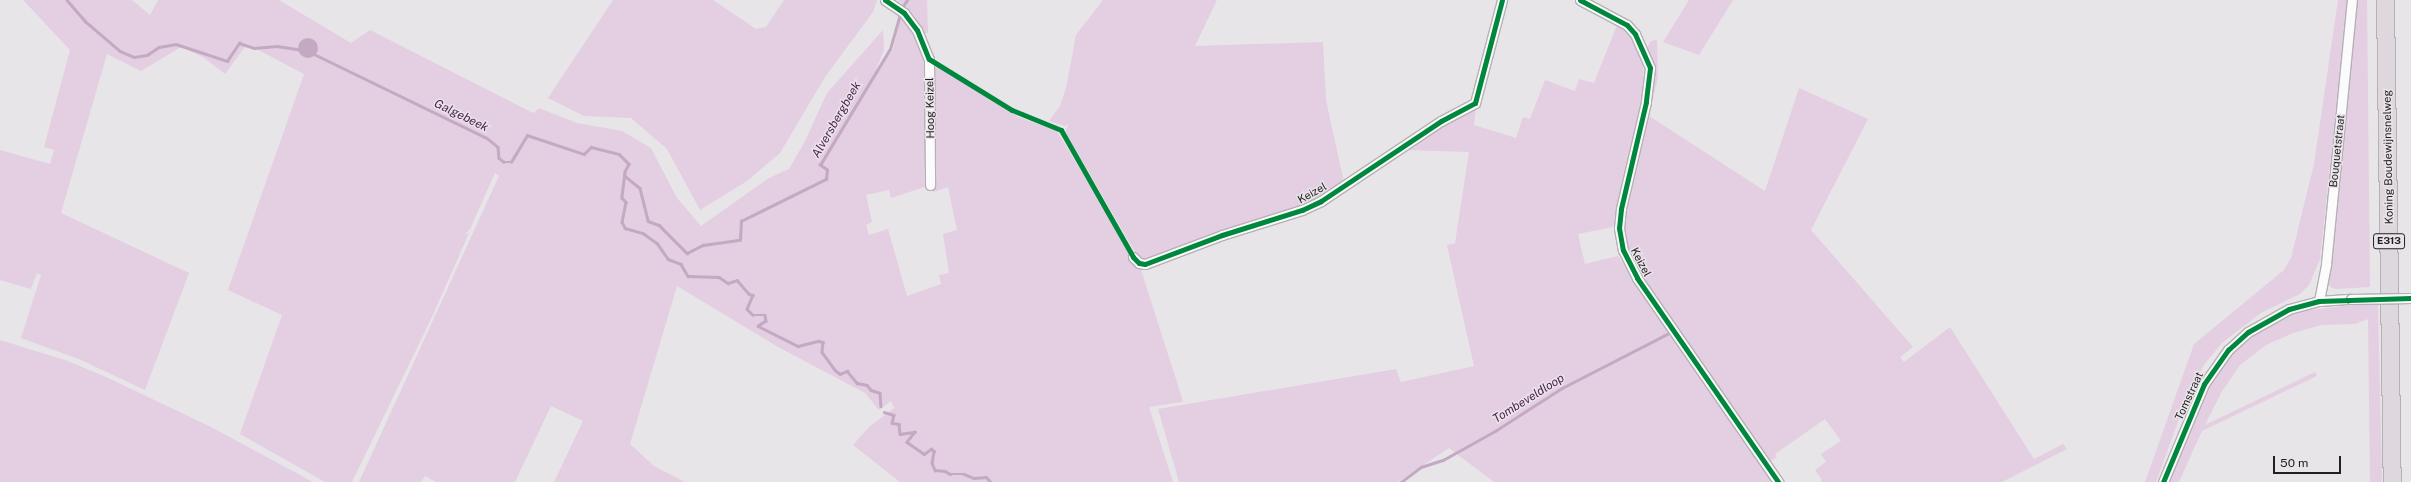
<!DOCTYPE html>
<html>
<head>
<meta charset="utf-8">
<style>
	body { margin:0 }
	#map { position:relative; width:2411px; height:482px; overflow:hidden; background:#e8e5e8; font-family:"Public Sans",sans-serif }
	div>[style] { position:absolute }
	.green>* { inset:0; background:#e4cee2 }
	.water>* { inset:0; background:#c4a9c2 }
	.round { border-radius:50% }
	.stream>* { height:2.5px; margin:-1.25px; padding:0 1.25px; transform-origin:1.25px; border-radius:1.25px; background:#c4a9c2 }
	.roads { filter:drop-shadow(1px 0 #b4b1b4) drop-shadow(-1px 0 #b4b1b4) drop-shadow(0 1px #b4b1b4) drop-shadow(0 -1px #b4b1b4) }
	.street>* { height:9px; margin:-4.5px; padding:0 4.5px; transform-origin:4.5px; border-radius:4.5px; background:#fcfbfc }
	.highway>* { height:17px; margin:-8.5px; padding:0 8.5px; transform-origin:8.5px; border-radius:8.5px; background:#dfd7de }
	.bridges { filter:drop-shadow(1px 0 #b4b1b4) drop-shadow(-1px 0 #b4b1b4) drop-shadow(0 1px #b4b1b4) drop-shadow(0 -1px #b4b1b4) }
	.street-bridge>* { height:9px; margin:-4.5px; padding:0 4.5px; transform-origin:4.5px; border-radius:4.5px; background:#fcfbfc }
	.cycleway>* { height:5px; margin:-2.5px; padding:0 2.5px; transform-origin:2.5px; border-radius:2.5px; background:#00873e }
	span { translate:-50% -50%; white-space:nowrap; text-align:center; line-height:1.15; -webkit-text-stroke:3px #e9e4e9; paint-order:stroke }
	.shield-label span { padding:1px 3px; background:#e9e4e9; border:1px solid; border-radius:3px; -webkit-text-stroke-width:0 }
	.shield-label { font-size:10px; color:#211f21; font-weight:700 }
	.street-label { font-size:11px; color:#211f21 }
	.water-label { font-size:12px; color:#4c1e4b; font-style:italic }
	.scale { position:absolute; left:2273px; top:456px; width:68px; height:18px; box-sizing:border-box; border:2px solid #211f21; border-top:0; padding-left:5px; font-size:12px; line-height:14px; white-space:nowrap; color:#211f21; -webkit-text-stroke:3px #e9e4e9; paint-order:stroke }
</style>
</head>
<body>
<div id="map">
	<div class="green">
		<div style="clip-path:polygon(23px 0,132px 0,150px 15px,158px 0,279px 0,351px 43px,370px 30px,531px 112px,534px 113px,539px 108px,577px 123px,622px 131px,651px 148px,677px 198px,701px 226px,769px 178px,789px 169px,804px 143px,827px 93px,883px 30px,884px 50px,874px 75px,893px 50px,900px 18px,904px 19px,910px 25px,926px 67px,927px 186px,891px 198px,889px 190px,866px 195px,872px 222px,866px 225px,869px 235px,888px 229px,907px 296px,941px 284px,939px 275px,949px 273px,943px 234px,957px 230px,948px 187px,933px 192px,935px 68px,939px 67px,1018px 117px,1057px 131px,1141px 270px,1182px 398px,1182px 402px,1149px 407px,1173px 482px,900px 482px,853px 445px,869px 427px,894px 408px,891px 401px,879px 410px,865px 393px,778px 347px,677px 286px,630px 444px,654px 466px,685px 482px,554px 482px,583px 421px,551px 406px,515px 482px,436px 482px,425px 476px,421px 482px,359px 482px,499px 176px,495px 173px,470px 229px,464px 235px,469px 233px,431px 319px,352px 482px,325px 482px,240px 434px,282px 315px,228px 290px,304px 74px,247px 44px,225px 74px,203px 57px,181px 47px,141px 71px,107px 54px,61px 213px,189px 273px,145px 390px,81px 360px,21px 338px,41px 275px,37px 273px,31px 289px,0 280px,0 150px,50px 164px,54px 150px,44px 147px,70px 50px)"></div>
		<div style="clip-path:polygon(613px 0,713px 0,756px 29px,766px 27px,784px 0,877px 0,873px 12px,825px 77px,780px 153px,747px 181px,700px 210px,667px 149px,631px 118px,584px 116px,548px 98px)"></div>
		<div style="clip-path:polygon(898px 0,927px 0,928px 33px,923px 33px,914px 15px)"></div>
		<div style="clip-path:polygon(1103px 0,1217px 0,1195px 46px,1323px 42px,1326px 100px,1344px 183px,1310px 203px,1149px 259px,1139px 259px,1065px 131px,1069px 124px,1065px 126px,1049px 121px,1060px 106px,1066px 88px,1076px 35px)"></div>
		<div style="clip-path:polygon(1689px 0,1733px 0,1699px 55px,1663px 42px)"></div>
		<div style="clip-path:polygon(2338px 0,2348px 0,2320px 259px,2309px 285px,2300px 294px,2261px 313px,2222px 343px,2203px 366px,2182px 411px,2156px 482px,2145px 482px,2194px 344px,2284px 270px,2291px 258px,2314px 164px)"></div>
		<div style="clip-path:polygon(2356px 0,2367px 0,2370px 287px,2335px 289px,2329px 286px,2325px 279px)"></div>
		<div style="clip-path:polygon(1617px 25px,1632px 36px,1643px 60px,1644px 87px,1613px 227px,1578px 234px,1585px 264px,1618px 256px,1664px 326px,1673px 320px,1636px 267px,1626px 242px,1624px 227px,1653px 85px,1654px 71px,1647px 48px,1650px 42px,1657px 39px,1658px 77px,1649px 116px,1765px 191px,1799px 88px,1868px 119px,1811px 230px,1913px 347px,1900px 357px,1904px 362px,1950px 327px,2034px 459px,2063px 444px,2067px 449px,2002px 482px,1820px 482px,1822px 480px,1815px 470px,1826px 462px,1821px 454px,1841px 441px,1825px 419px,1775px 454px,1777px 457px,1771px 461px,1785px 482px,1494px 482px,1449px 448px,1398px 482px,1179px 482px,1158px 409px,1396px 369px,1401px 382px,1474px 366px,1447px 245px,1455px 243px,1469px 152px,1405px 150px,1444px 123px,1476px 107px,1474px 125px,1516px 138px,1523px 117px,1530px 119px,1545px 80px,1575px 91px,1579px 79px,1594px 83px)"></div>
		<div style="clip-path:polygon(2353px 305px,2378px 305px,2382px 482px,2370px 482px,2368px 319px,2355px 324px,2321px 325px,2293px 333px,2266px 345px,2240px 365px,2221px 393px,2205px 425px,2315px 372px,2317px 376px,2202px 431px,2179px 482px,2167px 482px,2205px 389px,2233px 352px,2274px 321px,2302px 311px)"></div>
		<div style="clip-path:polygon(0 340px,68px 361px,106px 377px,209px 426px,313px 482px,0 482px)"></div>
	</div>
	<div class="water">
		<div class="round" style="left:298px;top:38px;width:20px;height:20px"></div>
	</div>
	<div class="stream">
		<div style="left:67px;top:0;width:28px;rotate:49deg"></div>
		<div style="left:85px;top:21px;width:46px;rotate:40.6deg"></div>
		<div style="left:120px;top:51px;width:15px;rotate:23deg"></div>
		<div style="left:134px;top:57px;width:13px;rotate:-9deg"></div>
		<div style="left:147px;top:55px;width:14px;rotate:-34deg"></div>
		<div style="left:159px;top:47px;width:17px;rotate:-10deg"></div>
		<div style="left:176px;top:44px;width:54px;rotate:18.4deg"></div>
		<div style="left:227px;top:61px;width:22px;rotate:-56deg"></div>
		<div style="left:239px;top:43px;width:16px;rotate:18deg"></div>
		<div style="left:254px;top:48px;width:23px;rotate:-5deg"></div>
		<div style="left:277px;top:46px;width:24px;rotate:9deg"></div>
		<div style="left:903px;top:6px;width:7px;rotate:-56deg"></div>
		<div style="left:314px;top:54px;width:192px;rotate:25.9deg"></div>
		<div style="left:487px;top:138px;width:14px;rotate:39deg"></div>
		<div style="left:498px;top:147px;width:11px;rotate:85deg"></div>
		<div style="left:499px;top:158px;width:6px;rotate:39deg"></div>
		<div style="left:504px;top:162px;width:7px"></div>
		<div style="left:511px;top:162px;width:31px;rotate:-59deg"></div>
		<div style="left:527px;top:135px;width:60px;rotate:18.4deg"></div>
		<div style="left:584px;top:154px;width:10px;rotate:-45deg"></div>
		<div style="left:591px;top:147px;width:29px;rotate:14deg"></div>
		<div style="left:619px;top:154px;width:14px;rotate:45deg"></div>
		<div style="left:629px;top:164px;width:9px;rotate:117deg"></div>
		<div style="left:625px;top:172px;width:26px;rotate:97deg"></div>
		<div style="left:622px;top:198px;width:6px;rotate:45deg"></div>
		<div style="left:626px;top:202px;width:20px;rotate:101deg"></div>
		<div style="left:622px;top:222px;width:7px;rotate:63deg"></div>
		<div style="left:625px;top:228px;width:19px;rotate:16deg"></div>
		<div style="left:643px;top:233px;width:17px;rotate:36deg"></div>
		<div style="left:657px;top:243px;width:19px;rotate:55deg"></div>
		<div style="left:668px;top:259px;width:14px;rotate:21deg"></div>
		<div style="left:681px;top:264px;width:14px;rotate:60deg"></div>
		<div style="left:688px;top:276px;width:31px;rotate:2deg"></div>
		<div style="left:719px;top:277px;width:11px;rotate:34deg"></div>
		<div style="left:728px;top:283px;width:9px;rotate:-18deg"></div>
		<div style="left:737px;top:280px;width:18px;rotate:49deg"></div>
		<div style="left:749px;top:294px;width:4px;rotate:14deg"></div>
		<div style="left:753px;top:295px;width:15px;rotate:113deg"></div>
		<div style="left:747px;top:309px;width:8px;rotate:45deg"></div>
		<div style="left:753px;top:315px;width:12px"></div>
		<div style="left:765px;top:315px;width:6px;rotate:81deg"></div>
		<div style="left:766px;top:321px;width:9px;rotate:148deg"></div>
		<div style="left:758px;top:326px;width:45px;rotate:26.6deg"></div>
		<div style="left:798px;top:346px;width:21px;rotate:-14deg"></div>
		<div style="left:818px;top:341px;width:5px;rotate:11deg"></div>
		<div style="left:823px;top:342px;width:10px;rotate:96deg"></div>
		<div style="left:822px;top:352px;width:22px;rotate:54deg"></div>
		<div style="left:835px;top:370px;width:6px;rotate:39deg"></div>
		<div style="left:840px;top:374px;width:8px;rotate:-23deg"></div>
		<div style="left:847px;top:371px;width:16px;rotate:50deg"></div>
		<div style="left:857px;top:383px;width:10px;rotate:11deg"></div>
		<div style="left:867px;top:385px;width:6px;rotate:51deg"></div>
		<div style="left:871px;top:390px;width:9px;rotate:18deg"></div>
		<div style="left:880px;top:393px;width:13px;rotate:86deg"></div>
		<div style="left:625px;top:176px;width:19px;rotate:39deg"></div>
		<div style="left:640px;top:188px;width:34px;rotate:76deg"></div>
		<div style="left:648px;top:221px;width:12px;rotate:20deg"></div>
		<div style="left:659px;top:225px;width:40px;rotate:45deg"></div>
		<div style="left:687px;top:253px;width:18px;rotate:-27deg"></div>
		<div style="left:703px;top:245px;width:37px;rotate:-8deg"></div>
		<div style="left:740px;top:240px;width:19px;rotate:-87deg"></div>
		<div style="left:741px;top:221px;width:95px;rotate:-26.3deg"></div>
		<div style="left:826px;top:179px;width:9px;rotate:-84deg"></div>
		<div style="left:827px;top:170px;width:9px;rotate:-144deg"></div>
		<div style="left:820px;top:165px;width:135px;rotate:-58.9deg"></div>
		<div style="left:890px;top:49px;width:33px;rotate:-74deg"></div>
		<div style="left:884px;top:412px;width:10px;rotate:17deg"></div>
		<div style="left:894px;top:415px;width:8px;rotate:104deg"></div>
		<div style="left:892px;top:423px;width:7px;rotate:8deg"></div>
		<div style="left:899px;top:424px;width:10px;rotate:84deg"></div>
		<div style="left:900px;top:434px;width:15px;rotate:-8deg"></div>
		<div style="left:915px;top:432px;width:13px;rotate:129deg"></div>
		<div style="left:907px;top:442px;width:21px;rotate:35deg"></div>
		<div style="left:924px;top:454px;width:9px;rotate:-36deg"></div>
		<div style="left:931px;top:449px;width:4px;rotate:34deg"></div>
		<div style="left:934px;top:451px;width:12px;rotate:99deg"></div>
		<div style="left:932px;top:463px;width:8px;rotate:67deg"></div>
		<div style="left:935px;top:470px;width:10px;rotate:6deg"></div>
		<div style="left:945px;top:471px;width:6px;rotate:31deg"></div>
		<div style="left:950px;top:474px;width:14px"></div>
		<div style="left:964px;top:474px;width:11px;rotate:22deg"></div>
		<div style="left:974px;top:478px;width:12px;rotate:-5deg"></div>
		<div style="left:986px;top:477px;width:7px;rotate:45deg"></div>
		<div style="left:1401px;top:482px;width:25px;rotate:-37deg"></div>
		<div style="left:1421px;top:467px;width:23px;rotate:-18deg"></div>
		<div style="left:1443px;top:460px;width:60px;rotate:-29.1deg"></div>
		<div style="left:1495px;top:431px;width:80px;rotate:-32.7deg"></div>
		<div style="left:1562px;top:388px;width:118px;rotate:-27.2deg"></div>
	</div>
	<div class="roads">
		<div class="street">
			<div style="left:885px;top:0;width:23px;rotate:34deg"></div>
			<div style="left:904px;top:13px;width:21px;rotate:53deg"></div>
			<div style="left:917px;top:30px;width:31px;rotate:68deg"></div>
			<div style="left:929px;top:59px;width:126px;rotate:89.5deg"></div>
			<div style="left:1580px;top:0;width:53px;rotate:28deg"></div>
			<div style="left:1627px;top:25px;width:12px;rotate:48deg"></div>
			<div style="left:1635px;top:34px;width:37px;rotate:66deg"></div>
			<div style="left:1650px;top:68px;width:34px;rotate:97deg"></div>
			<div style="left:1646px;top:102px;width:110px;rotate:103.2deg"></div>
			<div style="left:1621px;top:209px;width:19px;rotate:96deg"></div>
			<div style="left:1619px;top:228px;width:22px;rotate:80deg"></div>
			<div style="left:1623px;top:250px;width:31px;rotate:63deg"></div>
			<div style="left:1637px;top:278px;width:248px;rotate:55.3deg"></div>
			<div style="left:1133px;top:257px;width:8px;rotate:45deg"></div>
			<div style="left:1139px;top:263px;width:6px;rotate:9deg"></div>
			<div style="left:1145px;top:264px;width:82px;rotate:-20.6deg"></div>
			<div style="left:1222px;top:235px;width:84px;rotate:-17.4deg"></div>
			<div style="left:1302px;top:210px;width:21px;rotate:-25deg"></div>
			<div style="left:1321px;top:201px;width:144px;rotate:-33.7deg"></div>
			<div style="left:1441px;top:121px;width:38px;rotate:-28deg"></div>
			<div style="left:1475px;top:103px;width:106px;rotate:-75.3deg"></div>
			<div style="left:2319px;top:301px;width:38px;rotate:-79deg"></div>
			<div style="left:2326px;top:264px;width:265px;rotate:-84.4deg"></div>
			<div style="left:2163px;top:482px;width:106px;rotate:-67.3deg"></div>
			<div style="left:2204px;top:384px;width:42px;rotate:-54.8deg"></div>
			<div style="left:2228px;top:350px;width:27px;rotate:-42deg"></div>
			<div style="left:2248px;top:332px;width:47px;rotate:-29.3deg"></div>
			<div style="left:2289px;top:309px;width:31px;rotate:-15deg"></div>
			<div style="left:2319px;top:301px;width:32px;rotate:-4deg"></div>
		</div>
		<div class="highway">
			<div style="left:2385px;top:0;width:482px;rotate:89.2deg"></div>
		</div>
	</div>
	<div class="bridges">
		<div class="street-bridge">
			<div style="left:2351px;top:299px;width:60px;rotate:-1deg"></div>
		</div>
	</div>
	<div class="cycleway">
		<div style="left:885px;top:0;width:23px;rotate:34deg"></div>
		<div style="left:904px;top:13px;width:21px;rotate:53deg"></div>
		<div style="left:917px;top:30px;width:31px;rotate:68deg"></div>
		<div style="left:929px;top:59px;width:97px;rotate:31.6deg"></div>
		<div style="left:1012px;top:110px;width:53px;rotate:22.2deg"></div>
		<div style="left:1061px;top:130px;width:146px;rotate:60.4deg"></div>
		<div style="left:1133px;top:257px;width:8px;rotate:45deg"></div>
		<div style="left:1139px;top:263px;width:6px;rotate:9deg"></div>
		<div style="left:1145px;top:264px;width:82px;rotate:-20.6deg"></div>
		<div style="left:1222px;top:235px;width:84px;rotate:-17.4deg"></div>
		<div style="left:1302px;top:210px;width:21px;rotate:-25deg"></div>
		<div style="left:1321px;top:201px;width:144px;rotate:-33.7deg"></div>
		<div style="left:1441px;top:121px;width:38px;rotate:-28deg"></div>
		<div style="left:1475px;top:103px;width:106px;rotate:-75.3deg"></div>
		<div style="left:1580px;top:0;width:53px;rotate:28deg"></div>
		<div style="left:1627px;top:25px;width:12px;rotate:48deg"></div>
		<div style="left:1635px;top:34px;width:37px;rotate:66deg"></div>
		<div style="left:1650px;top:68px;width:34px;rotate:97deg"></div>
		<div style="left:1646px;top:102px;width:110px;rotate:103.2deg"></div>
		<div style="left:1621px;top:209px;width:19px;rotate:96deg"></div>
		<div style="left:1619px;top:228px;width:22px;rotate:80deg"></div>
		<div style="left:1623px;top:250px;width:31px;rotate:63deg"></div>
		<div style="left:1637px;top:278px;width:248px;rotate:55.3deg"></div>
		<div style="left:2163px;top:482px;width:106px;rotate:-67.3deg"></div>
		<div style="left:2204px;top:384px;width:42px;rotate:-54.8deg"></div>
		<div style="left:2228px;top:350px;width:27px;rotate:-42deg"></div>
		<div style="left:2248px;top:332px;width:47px;rotate:-29.3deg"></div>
		<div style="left:2289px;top:309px;width:31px;rotate:-15deg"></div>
		<div style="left:2319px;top:301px;width:92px;rotate:-1.9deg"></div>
	</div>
	<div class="shield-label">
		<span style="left:2389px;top:241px">E313</span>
	</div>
	<div class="street-label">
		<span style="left:930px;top:108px;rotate:-91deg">Hoog Keizel</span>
		<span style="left:2337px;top:151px;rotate:-84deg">Bouquetstraat</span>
		<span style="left:2388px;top:157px;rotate:-91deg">Koning Boudewijnsnelweg</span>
		<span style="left:1312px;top:193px;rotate:-29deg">Keizel</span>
		<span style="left:1641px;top:262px;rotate:62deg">Keizel</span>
		<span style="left:2189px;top:396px;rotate:-65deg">Tomstraat</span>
	</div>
	<div class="water-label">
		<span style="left:461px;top:116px;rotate:26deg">Galgebeek</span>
		<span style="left:837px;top:120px;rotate:-60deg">Alversbergbeek</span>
		<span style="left:1529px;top:399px;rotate:-32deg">Tombeveldloop</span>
	</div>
	<div class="scale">50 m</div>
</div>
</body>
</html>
